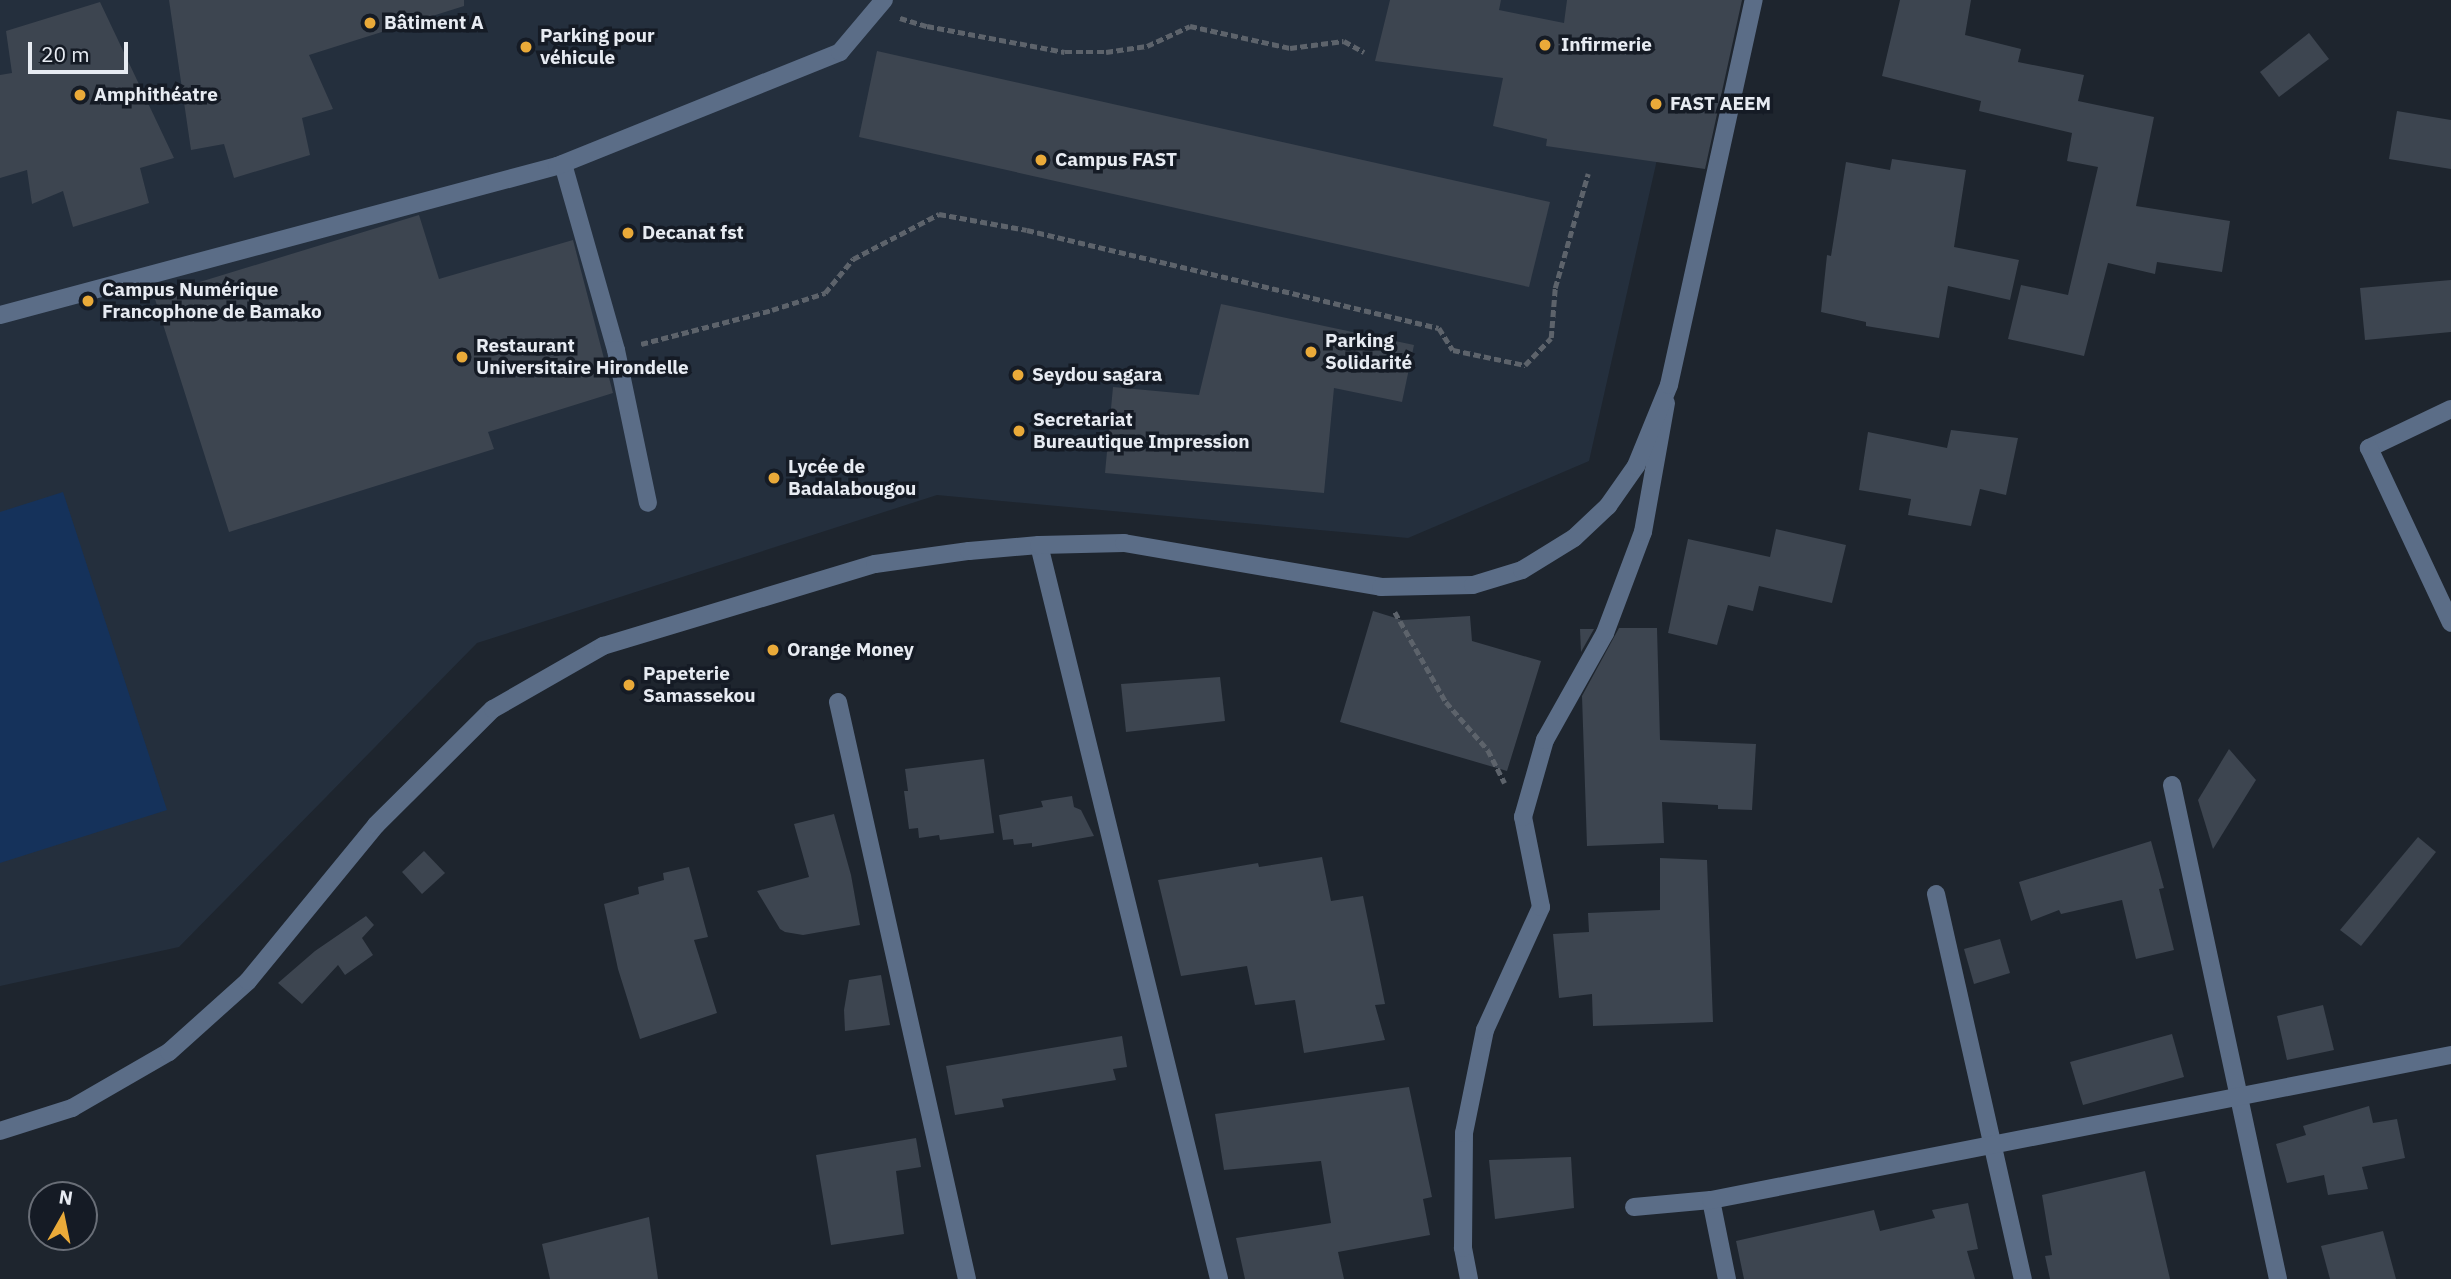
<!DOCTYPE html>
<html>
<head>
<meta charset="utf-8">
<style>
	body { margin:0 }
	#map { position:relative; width:2451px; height:1279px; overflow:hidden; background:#1e252e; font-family:"IBM Plex Sans",sans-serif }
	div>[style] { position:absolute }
	.built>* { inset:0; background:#242f3d }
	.green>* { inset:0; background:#15325b }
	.building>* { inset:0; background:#3d4550 }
	.path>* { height:4.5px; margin-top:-2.25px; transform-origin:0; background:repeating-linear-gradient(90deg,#5d636b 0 7px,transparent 0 10.5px) }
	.minor>* { height:18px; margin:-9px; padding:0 9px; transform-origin:9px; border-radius:9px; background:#5b6d87 }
	.tertiary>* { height:18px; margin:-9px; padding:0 9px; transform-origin:9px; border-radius:9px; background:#5b6d87 }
	.dots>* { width:19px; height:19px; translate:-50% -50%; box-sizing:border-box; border:4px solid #151b25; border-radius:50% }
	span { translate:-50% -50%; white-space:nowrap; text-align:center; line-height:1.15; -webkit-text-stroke:7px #151b25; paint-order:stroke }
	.poi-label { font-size:19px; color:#e7ebf2; font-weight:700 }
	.left { translate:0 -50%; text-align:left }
	.north { position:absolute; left:28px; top:1181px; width:70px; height:70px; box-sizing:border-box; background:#151b25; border:2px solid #696e77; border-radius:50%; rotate:9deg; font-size:19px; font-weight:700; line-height:28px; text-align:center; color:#e7ebf2 }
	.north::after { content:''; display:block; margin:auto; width:24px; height:32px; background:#eaaa39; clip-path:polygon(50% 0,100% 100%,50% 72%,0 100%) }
	.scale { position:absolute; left:28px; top:42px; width:100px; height:32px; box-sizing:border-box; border:4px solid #e7ebf2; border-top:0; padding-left:9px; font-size:21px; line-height:24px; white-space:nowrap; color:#e7ebf2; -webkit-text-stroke:5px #151b25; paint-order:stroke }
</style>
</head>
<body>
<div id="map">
	<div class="built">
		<div style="clip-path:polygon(0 0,1693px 0,1589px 461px,1408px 538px,937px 495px,477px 643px,179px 947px,0 986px)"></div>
	</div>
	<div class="green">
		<div style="clip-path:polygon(63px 492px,167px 810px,0 863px,0 512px)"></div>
	</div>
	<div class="building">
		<div style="clip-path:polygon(169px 0,464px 0,464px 6px,309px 55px,333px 109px,302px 118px,310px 155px,234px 178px,224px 144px,191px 150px)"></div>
		<div style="clip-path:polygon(1390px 0,1501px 0,1499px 10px,1564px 23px,1567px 0,1742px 0,1705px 169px,1546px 146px,1547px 139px,1493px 126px,1503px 78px,1375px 61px)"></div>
		<div style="clip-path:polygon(1900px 0,1971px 0,1965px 35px,2021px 49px,2018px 62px,2084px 75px,2078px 101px,2154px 117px,2136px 206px,2230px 221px,2222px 272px,2157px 262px,2155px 274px,2108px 263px,2084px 356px,2008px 339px,2021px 285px,2068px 295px,2098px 167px,2067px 161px,2072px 133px,1979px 111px,1981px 101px,1882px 76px)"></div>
		<div style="clip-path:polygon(100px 2px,174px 158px,140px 168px,149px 203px,73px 227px,63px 191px,32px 204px,27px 170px,0 178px,0 75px,12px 73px,6px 31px)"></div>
		<div style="clip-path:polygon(2309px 33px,2329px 59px,2279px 97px,2260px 72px)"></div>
		<div style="clip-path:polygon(877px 51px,1550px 202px,1529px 287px,859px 137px)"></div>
		<div style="clip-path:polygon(2397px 111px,2451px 120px,2451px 169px,2389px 159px)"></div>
		<div style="clip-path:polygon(1892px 159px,1966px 170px,1954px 247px,2019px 260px,2010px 300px,1948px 286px,1939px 338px,1866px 326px,1866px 322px,1821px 312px,1827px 255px,1831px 256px,1846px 162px,1890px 170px)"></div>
		<div style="clip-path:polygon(419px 215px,439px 279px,573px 240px,613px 393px,488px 432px,494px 449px,229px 532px,154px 296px)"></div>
		<div style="clip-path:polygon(2451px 280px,2451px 332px,2365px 340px,2360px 288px)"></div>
		<div style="clip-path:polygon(1221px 304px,1414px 345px,1402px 402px,1334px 388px,1324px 493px,1105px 473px,1113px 387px,1199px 395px)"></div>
		<div style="clip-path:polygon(1951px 430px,2018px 438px,2006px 495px,1980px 489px,1971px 526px,1908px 515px,1911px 499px,1859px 490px,1868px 432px,1947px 448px)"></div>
		<div style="clip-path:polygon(1776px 529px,1846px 545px,1832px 603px,1759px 586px,1753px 611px,1728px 605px,1717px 645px,1668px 633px,1688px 539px,1770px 557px)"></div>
		<div style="clip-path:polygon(1373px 611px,1402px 620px,1470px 616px,1472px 641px,1541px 661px,1507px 771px,1340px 722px)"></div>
		<div style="clip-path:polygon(1619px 628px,1657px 628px,1660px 740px,1756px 744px,1752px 810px,1718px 809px,1718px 805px,1662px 802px,1664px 843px,1587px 846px,1582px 696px)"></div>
		<div style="clip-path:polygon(1580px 629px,1594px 629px,1581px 652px)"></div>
		<div style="clip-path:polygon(1220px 677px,1225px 721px,1126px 732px,1121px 684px)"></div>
		<div style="clip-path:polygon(2229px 749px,2256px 780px,2213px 849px,2198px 800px)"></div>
		<div style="clip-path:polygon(984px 759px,994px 833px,940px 840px,939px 835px,919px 838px,918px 828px,909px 829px,904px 791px,908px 791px,905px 769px)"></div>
		<div style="clip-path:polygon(1072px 796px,1074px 807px,1081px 810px,1094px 836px,1032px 847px,1032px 843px,1014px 845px,1013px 839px,1003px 840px,999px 815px,1043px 807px,1041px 801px)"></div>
		<div style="clip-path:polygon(834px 814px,851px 875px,860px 925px,803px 935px,785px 932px,780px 929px,757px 891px,809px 877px,794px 824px)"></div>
		<div style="clip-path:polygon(2418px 837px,2436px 852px,2361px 946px,2340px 930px)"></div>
		<div style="clip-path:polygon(2151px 841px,2164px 888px,2159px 889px,2174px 950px,2136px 959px,2122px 900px,2061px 914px,2059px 910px,2031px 921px,2019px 882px)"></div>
		<div style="clip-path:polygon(424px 851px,445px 873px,422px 894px,402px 872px)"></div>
		<div style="clip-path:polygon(1322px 857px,1331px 901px,1363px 896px,1385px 1004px,1375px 1005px,1385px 1040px,1304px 1053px,1295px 1000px,1255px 1005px,1247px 966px,1181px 976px,1158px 880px,1258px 863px,1259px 867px)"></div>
		<div style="clip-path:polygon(1660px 858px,1707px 860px,1713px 1022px,1593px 1026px,1592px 994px,1559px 998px,1553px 934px,1589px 932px,1588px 913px,1660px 910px)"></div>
		<div style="clip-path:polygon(689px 867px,708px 937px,694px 940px,717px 1013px,640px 1039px,618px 969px,604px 904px,639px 894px,638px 887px,664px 880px,663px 873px)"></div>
		<div style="clip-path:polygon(366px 916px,374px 925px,362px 938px,373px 955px,345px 975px,338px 965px,302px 1004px,278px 983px,315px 951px)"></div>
		<div style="clip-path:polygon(2000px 939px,2010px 973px,1974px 984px,1964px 949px)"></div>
		<div style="clip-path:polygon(881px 975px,890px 1025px,845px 1031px,844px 1010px,849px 980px)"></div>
		<div style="clip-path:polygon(2323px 1005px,2334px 1050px,2287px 1060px,2277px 1016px)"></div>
		<div style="clip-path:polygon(2172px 1034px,2184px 1077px,2083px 1105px,2070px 1062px)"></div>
		<div style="clip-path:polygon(1122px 1036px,1127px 1067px,1113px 1069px,1116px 1080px,1002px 1099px,1004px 1107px,955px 1115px,946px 1066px)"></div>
		<div style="clip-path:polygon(1409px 1087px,1432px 1197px,1423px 1199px,1430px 1235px,1338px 1252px,1344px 1279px,1245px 1279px,1236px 1238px,1331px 1223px,1321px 1161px,1224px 1170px,1215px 1114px)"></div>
		<div style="clip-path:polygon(2369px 1106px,2373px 1123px,2397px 1119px,2405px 1158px,2362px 1167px,2368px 1189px,2328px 1195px,2324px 1175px,2287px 1183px,2276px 1144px,2306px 1135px,2303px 1126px)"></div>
		<div style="clip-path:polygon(916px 1138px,921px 1167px,896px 1171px,904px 1234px,831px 1245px,816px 1155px)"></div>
		<div style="clip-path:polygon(1571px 1157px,1574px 1208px,1495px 1219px,1489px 1160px)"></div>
		<div style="clip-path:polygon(2145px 1171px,2170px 1279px,2050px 1279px,2045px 1256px,2052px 1255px,2042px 1195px)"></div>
		<div style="clip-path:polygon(1968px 1203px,1978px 1249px,1967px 1251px,1975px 1279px,1744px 1279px,1736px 1241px,1874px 1210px,1880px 1231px,1935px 1218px,1932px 1210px)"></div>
		<div style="clip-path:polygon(649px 1217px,658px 1279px,550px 1279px,542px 1244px)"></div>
		<div style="clip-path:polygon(2383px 1231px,2396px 1279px,2330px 1279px,2321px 1246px)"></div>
	</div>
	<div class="path">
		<div style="left:900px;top:18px;width:28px;rotate:17deg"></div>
		<div style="left:927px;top:26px;width:140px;rotate:10.7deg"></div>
		<div style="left:1065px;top:52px;width:41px"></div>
		<div style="left:1106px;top:52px;width:41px;rotate:-8.3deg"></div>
		<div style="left:1147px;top:46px;width:47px;rotate:-24.9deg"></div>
		<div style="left:1190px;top:26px;width:102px;rotate:12.4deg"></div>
		<div style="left:1290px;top:48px;width:54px;rotate:-7.4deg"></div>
		<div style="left:1344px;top:41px;width:23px;rotate:29deg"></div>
		<div style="left:641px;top:344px;width:135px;rotate:-14.5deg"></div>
		<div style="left:772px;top:310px;width:56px;rotate:-17.8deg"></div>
		<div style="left:825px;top:293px;width:44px;rotate:-50.5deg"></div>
		<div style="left:853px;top:259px;width:97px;rotate:-27.6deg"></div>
		<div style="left:939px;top:214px;width:89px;rotate:10.3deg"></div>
		<div style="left:1027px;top:230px;width:423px;rotate:13.4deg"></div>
		<div style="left:1439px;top:328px;width:26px;rotate:58deg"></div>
		<div style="left:1453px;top:350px;width:74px;rotate:11.8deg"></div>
		<div style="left:1525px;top:365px;width:37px;rotate:-46deg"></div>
		<div style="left:1551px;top:338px;width:50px;rotate:-85.4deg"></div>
		<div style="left:1555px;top:288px;width:119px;rotate:-73.9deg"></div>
		<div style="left:1395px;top:612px;width:103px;rotate:60.5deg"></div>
		<div style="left:1446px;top:702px;width:64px;rotate:48.8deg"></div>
		<div style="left:1488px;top:750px;width:37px;rotate:63deg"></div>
	</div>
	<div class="minor">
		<div style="left:563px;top:164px;width:193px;rotate:74.1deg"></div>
		<div style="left:616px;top:350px;width:156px;rotate:78.2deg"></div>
		<div style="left:0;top:315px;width:577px;rotate:-14.98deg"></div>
		<div style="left:557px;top:166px;width:305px;rotate:-21.9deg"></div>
		<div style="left:840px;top:52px;width:68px;rotate:-49.8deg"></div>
		<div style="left:2451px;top:409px;width:91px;rotate:154.6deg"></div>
		<div style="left:2369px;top:448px;width:193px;rotate:64.9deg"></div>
		<div style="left:1039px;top:545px;width:756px;rotate:76.22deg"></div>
		<div style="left:838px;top:702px;width:591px;rotate:77.4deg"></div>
		<div style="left:2172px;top:785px;width:505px;rotate:77.89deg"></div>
		<div style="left:1936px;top:894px;width:395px;rotate:77.3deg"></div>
		<div style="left:1711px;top:1200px;width:81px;rotate:78.6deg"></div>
		<div style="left:1634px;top:1207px;width:77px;rotate:-5.2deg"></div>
		<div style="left:1711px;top:1200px;width:754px;rotate:-11.09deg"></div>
		<div style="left:1469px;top:1279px;width:32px;rotate:-101deg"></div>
		<div style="left:1463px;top:1248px;width:115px;rotate:-89.5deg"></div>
		<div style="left:1464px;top:1133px;width:105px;rotate:-78.5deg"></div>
		<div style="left:1485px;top:1030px;width:135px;rotate:-65.5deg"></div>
		<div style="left:1541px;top:907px;width:92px;rotate:-101.3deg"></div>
		<div style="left:1523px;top:817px;width:80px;rotate:-74.1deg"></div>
		<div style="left:1545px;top:740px;width:123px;rotate:-60.7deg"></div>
		<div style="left:1605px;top:633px;width:108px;rotate:-69.4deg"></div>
		<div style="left:1643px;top:532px;width:131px;rotate:-79.9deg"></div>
	</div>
	<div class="tertiary">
		<div style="left:0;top:1131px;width:76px;rotate:-17.7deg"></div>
		<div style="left:72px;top:1108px;width:112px;rotate:-30deg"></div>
		<div style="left:169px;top:1052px;width:106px;rotate:-41.9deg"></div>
		<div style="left:248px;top:981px;width:202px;rotate:-50.6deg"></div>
		<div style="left:376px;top:825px;width:165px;rotate:-44.8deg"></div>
		<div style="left:493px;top:709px;width:127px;rotate:-29.8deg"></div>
		<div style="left:603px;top:646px;width:284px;rotate:-16.8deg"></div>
		<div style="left:875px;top:564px;width:95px;rotate:-7.9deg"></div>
		<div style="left:969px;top:551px;width:70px;rotate:-4.9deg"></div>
		<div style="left:1039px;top:545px;width:85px;rotate:-1.3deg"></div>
		<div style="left:1124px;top:543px;width:261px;rotate:9.7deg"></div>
		<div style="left:1381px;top:587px;width:92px;rotate:-1.2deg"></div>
		<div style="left:1473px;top:585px;width:51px;rotate:-17deg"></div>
		<div style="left:1522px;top:570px;width:61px;rotate:-31.6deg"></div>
		<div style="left:1574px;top:538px;width:47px;rotate:-43.3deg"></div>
		<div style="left:1608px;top:506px;width:49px;rotate:-55deg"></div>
		<div style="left:1636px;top:466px;width:87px;rotate:-67.8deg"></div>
		<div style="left:1669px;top:385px;width:394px;rotate:-77.6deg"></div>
	</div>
	<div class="dots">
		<div style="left:370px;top:23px;background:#eaaa39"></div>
		<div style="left:1545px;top:45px;background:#eaaa39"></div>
		<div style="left:526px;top:47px;background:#eaaa39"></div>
		<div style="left:80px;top:95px;background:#eaaa39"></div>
		<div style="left:1656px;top:104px;background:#eaaa39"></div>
		<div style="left:1041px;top:160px;background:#eaaa39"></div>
		<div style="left:628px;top:233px;background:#eaaa39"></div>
		<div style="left:88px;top:301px;background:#eaaa39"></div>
		<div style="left:1311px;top:352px;background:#eaaa39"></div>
		<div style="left:462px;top:357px;background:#eaaa39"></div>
		<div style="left:1018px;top:375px;background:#eaaa39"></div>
		<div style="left:1019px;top:431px;background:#eaaa39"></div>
		<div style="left:774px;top:478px;background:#eaaa39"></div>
		<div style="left:773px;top:650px;background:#eaaa39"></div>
		<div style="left:629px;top:685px;background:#eaaa39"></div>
	</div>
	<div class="poi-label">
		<span class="left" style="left:384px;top:23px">Bâtiment A</span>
		<span class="left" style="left:540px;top:47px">Parking pour<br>véhicule</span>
		<span class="left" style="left:1561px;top:45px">Infirmerie</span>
		<span class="left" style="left:94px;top:95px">Amphithéatre</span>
		<span class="left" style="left:1670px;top:104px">FAST AEEM</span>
		<span class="left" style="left:1055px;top:160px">Campus FAST</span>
		<span class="left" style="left:642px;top:233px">Decanat fst</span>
		<span class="left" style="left:102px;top:301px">Campus Numérique<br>Francophone de Bamako</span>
		<span class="left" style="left:1325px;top:352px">Parking<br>Solidarité</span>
		<span class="left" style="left:476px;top:357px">Restaurant<br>Universitaire Hirondelle</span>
		<span class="left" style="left:1032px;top:375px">Seydou sagara</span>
		<span class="left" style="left:1033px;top:431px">Secretariat<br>Bureautique Impression</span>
		<span class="left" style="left:788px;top:478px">Lycée de<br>Badalabougou</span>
		<span class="left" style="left:787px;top:650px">Orange Money</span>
		<span class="left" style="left:643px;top:685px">Papeterie<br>Samassekou</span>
	</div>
	<div class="north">N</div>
	<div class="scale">20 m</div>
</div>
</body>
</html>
